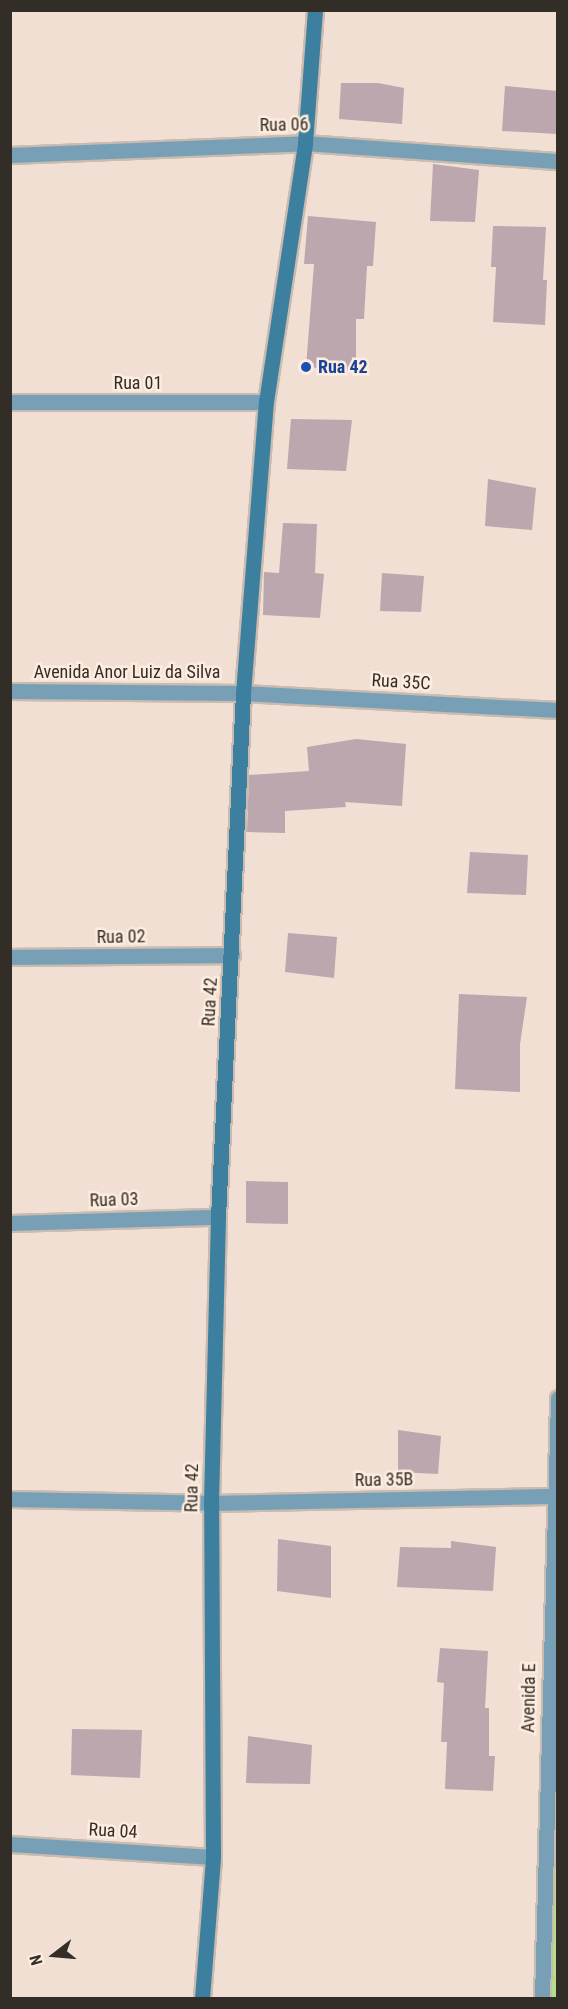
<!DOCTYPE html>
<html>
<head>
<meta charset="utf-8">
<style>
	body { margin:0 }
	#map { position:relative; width:568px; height:2009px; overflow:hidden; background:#f0dfd2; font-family:"Roboto Condensed",sans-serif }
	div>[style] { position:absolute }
	.green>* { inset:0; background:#b5de88 }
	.building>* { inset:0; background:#bca7ae }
	.roads { filter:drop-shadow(2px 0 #cabbb0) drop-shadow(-2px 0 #cabbb0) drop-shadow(0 2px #cabbb0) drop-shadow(0 -2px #cabbb0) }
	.street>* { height:15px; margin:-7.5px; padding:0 7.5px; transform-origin:7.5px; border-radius:7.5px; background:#77a0b6 }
	.secondary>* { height:15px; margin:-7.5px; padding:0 7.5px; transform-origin:7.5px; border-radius:7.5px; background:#3d7f9f }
	.dots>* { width:16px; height:16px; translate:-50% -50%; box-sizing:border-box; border:3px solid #feeddf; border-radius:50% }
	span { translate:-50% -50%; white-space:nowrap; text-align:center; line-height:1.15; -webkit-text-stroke:5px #feeddf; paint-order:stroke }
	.street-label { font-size:18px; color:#332d28 }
	.transit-label { font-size:18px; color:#164399; font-weight:700 }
	.left { translate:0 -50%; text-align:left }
	.frame { position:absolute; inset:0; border:12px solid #332d28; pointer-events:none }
	.north { position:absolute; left:24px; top:1925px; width:60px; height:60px; -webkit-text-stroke:4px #feeddf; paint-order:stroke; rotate:254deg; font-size:16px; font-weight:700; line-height:24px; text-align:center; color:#332d28 }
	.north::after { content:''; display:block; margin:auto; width:21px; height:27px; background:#332d28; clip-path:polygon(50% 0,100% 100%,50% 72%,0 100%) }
</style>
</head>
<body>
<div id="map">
	<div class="green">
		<div style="clip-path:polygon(557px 1795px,558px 1998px,551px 1998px)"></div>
	</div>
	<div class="building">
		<div style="clip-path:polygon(341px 83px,378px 83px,404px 88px,402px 124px,339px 119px)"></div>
		<div style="clip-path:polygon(505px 86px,558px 91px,558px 134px,502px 131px)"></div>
		<div style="clip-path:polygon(433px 164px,479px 170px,475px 222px,430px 221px)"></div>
		<div style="clip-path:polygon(308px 216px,376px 222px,373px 266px,367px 266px,364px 319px,356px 319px,356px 371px,306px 367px,314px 264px,304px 264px)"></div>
		<div style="clip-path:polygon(493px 226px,546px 227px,543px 280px,547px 280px,545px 325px,493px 322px,496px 267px,491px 267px)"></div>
		<div style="clip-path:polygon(291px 419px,352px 420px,346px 471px,287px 469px)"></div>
		<div style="clip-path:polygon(488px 479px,536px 488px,532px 530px,485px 526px)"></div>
		<div style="clip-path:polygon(283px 523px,317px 524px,315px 573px,324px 574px,320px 618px,263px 615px,264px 572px,279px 573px)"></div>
		<div style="clip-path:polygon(382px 573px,424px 576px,421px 612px,380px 611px)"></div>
		<div style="clip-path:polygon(356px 739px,406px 744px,402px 806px,345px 802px,346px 807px,285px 811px,285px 833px,247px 832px,249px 775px,309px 771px,307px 747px)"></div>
		<div style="clip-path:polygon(470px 852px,528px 855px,526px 895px,467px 893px)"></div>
		<div style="clip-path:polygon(288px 933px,337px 937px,334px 978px,285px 972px)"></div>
		<div style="clip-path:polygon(459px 994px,527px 997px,520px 1044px,520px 1092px,455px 1089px)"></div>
		<div style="clip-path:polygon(246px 1181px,288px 1182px,288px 1224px,246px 1223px)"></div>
		<div style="clip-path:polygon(398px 1430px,441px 1436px,438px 1474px,398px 1472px)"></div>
		<div style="clip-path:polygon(278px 1539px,331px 1546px,331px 1598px,277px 1591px)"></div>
		<div style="clip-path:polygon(451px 1541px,496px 1547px,493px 1591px,397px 1587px,400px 1547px,451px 1548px)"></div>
		<div style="clip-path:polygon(440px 1648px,488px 1651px,485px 1708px,489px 1708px,489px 1756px,495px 1756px,493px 1791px,445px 1789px,447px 1742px,441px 1742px,444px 1683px,437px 1682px)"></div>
		<div style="clip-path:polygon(72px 1729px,142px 1730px,140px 1778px,71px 1775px)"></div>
		<div style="clip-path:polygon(248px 1736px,312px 1745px,310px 1784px,246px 1783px)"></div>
	</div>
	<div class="roads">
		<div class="street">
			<div style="left:10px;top:155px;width:295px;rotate:-2.3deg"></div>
			<div style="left:305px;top:143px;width:254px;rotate:4.1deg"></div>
			<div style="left:10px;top:402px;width:256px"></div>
			<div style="left:10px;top:691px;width:233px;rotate:0.5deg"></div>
			<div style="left:243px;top:693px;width:315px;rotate:3.1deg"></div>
			<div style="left:10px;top:957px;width:222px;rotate:-0.5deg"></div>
			<div style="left:10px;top:1223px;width:208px;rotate:-1.7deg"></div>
			<div style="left:10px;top:1499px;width:201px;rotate:1.1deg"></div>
			<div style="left:211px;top:1503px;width:347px;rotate:-1.2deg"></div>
			<div style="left:10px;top:1844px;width:203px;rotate:3.7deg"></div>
			<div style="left:542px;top:1998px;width:600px;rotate:-88.47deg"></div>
		</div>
		<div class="secondary">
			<div style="left:202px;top:1998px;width:141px;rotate:-85.5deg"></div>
			<div style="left:213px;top:1857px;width:354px;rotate:-90.3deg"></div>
			<div style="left:211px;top:1503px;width:286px;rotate:-88.6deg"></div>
			<div style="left:218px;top:1217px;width:525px;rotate:-87.27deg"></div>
			<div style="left:243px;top:693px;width:292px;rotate:-85.5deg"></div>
			<div style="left:266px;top:402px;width:262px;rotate:-81.4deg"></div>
			<div style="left:305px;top:143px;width:133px;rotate:-85.7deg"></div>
		</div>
	</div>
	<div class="dots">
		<div style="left:306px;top:367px;background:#1a4fb4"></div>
	</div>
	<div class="street-label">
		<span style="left:284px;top:125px;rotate:-1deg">Rua 06</span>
		<span style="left:138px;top:383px">Rua 01</span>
		<span style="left:127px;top:672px">Avenida Anor Luiz da Silva</span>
		<span style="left:401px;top:682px;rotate:3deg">Rua 35C</span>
		<span style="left:121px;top:937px;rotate:-1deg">Rua 02</span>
		<span style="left:210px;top:1002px;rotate:-87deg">Rua 42</span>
		<span style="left:114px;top:1200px;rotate:-2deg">Rua 03</span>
		<span style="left:384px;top:1480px;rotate:-1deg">Rua 35B</span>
		<span style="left:192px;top:1488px;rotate:-89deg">Rua 42</span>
		<span style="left:529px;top:1698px;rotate:-89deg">Avenida E</span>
		<span style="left:113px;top:1831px;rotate:3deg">Rua 04</span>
	</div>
	<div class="transit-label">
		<span class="left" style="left:318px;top:367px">Rua 42</span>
	</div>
	<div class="frame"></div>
	<div class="north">N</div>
</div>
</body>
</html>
